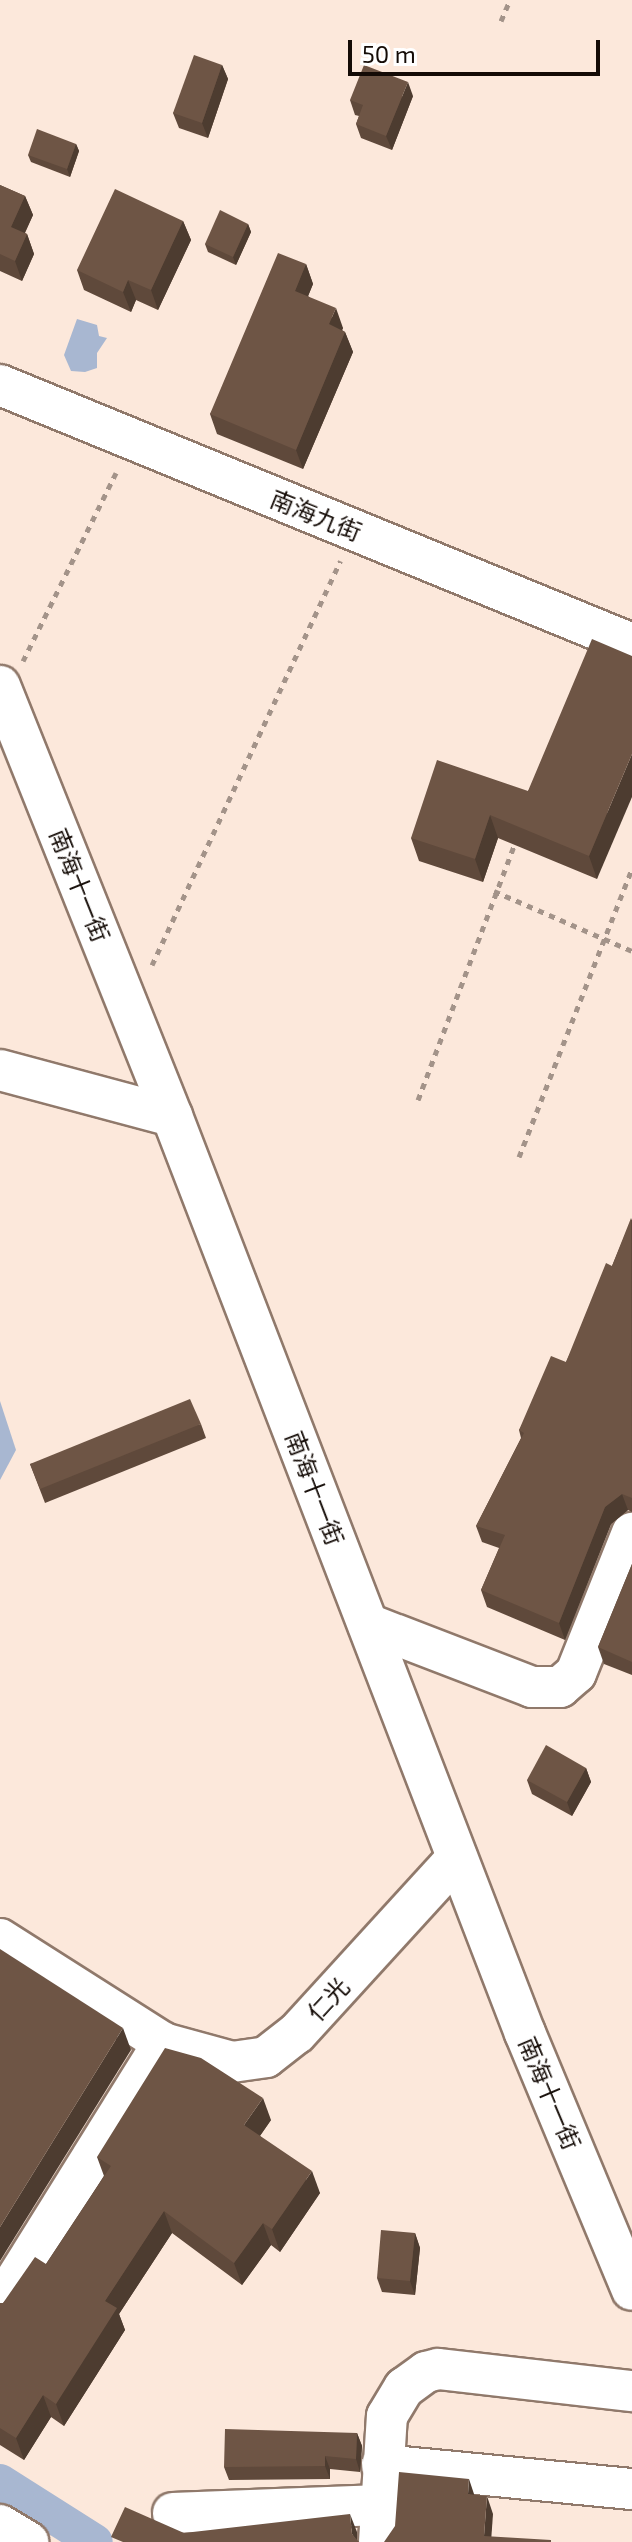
<!DOCTYPE html>
<html>
<head>
<meta charset="utf-8">
<style>
	body { margin:0 }
	#map { position:relative; width:632px; height:2542px; overflow:hidden; background:#fce8db; font-family:"Exo 2","Noto Sans TC",sans-serif }
	div>[style] { position:absolute }
	.water>* { inset:0; background:#a8b7d1 }
	.canal>* { height:36px; margin:-18px; padding:0 18px; transform-origin:18px; border-radius:18px; background:#a8b7d1 }
	.path>* { height:5px; margin-top:-2.5px; transform-origin:0; background:repeating-linear-gradient(90deg,#a39389 0 6px,transparent 0 12px) }
	.roads { filter:drop-shadow(2px 0 #90796b) drop-shadow(-2px 0 #90796b) drop-shadow(0 2px #90796b) drop-shadow(0 -2px #90796b) }
	.minor>* { height:40px; margin:-20px; padding:0 20px; transform-origin:20px; border-radius:20px; background:#fff }
	.wall>* { inset:0; background:#5f493b }
	.shaded-wall>* { inset:0; background:#4d3c30 }
	.building>* { inset:0; background:#6e5545 }
	span { translate:-50% -50%; white-space:nowrap; text-align:center; line-height:1.15; -webkit-text-stroke:8px #fff; paint-order:stroke }
	.street-label { font-size:24px; color:#140b06 }
	.scale { position:absolute; left:348px; top:40px; width:252px; height:36px; box-sizing:border-box; border:4px solid #140b06; border-top:0; padding-left:10px; font-size:24px; line-height:28px; white-space:nowrap; color:#140b06; -webkit-text-stroke:6px #fff; paint-order:stroke }
</style>
</head>
<body>
<div id="map">
	<div class="water">
		<div style="clip-path:polygon(77px 319px,97px 325px,99px 336px,107px 338px,97px 353px,97px 368px,85px 372px,71px 371px,64px 355px)"></div>
		<div style="clip-path:polygon(0 1401px,16px 1450px,0 1480px)"></div>
	</div>
	<div class="canal">
		<div style="left:0;top:2482px;width:112px;rotate:32.3deg"></div>
	</div>
	<div class="path">
		<div style="left:501px;top:21px;width:23px;rotate:-67deg"></div>
		<div style="left:23px;top:661px;width:210px;rotate:-63.7deg"></div>
		<div style="left:494px;top:891px;width:150px;rotate:23.5deg"></div>
		<div style="left:152px;top:965px;width:446px;rotate:-65deg"></div>
		<div style="left:418px;top:1100px;width:278px;rotate:-69.3deg"></div>
		<div style="left:519px;top:1157px;width:309px;rotate:-68.6deg"></div>
	</div>
	<div class="roads">
		<div class="minor">
			<div style="left:0;top:385px;width:683px;rotate:22.28deg"></div>
			<div style="left:0;top:686px;width:463px;rotate:68.2deg"></div>
			<div style="left:172px;top:1116px;width:983px;rotate:68.95deg"></div>
			<div style="left:525px;top:2033px;width:278px;rotate:67.4deg"></div>
			<div style="left:0;top:1070px;width:178px;rotate:15deg"></div>
			<div style="left:368px;top:1624px;width:176px;rotate:21deg"></div>
			<div style="left:532px;top:1687px;width:28px"></div>
			<div style="left:560px;top:1687px;width:21px;rotate:-41deg"></div>
			<div style="left:576px;top:1673px;width:151px;rotate:-68.2deg"></div>
			<div style="left:0;top:1939px;width:193px;rotate:32.5deg"></div>
			<div style="left:163px;top:2043px;width:72px;rotate:15.4deg"></div>
			<div style="left:232px;top:2062px;width:34px;rotate:-8deg"></div>
			<div style="left:266px;top:2057px;width:39px;rotate:-38deg"></div>
			<div style="left:297px;top:2033px;width:237px;rotate:-47.6deg"></div>
			<div style="left:0;top:2305px;width:309px;rotate:-58.1deg"></div>
			<div style="left:382px;top:2465px;width:251px;rotate:5.5deg"></div>
			<div style="left:173px;top:2513px;width:207px;rotate:-2.2deg"></div>
			<div style="left:0;top:2525px;width:33px;rotate:31deg"></div>
			<div style="left:379px;top:2542px;width:126px;rotate:-86.4deg"></div>
			<div style="left:387px;top:2416px;width:33px;rotate:-59deg"></div>
			<div style="left:404px;top:2388px;width:27px;rotate:-36deg"></div>
			<div style="left:426px;top:2372px;width:12px;rotate:-14deg"></div>
			<div style="left:438px;top:2369px;width:195px;rotate:6.5deg"></div>
		</div>
	</div>
	<div class="wall">
		<div style="clip-path:polygon(222px 65px,228px 79px,208px 138px,179px 128px,173px 113px)"></div>
		<div style="clip-path:polygon(413px 96px,392px 150px,361px 138px,356px 124px,359px 116px,355px 115px,350px 100px)"></div>
		<div style="clip-path:polygon(76px 144px,79px 151px,70px 177px,31px 162px,28px 155px)"></div>
		<div style="clip-path:polygon(0 185px,25px 196px,33px 215px,25px 233px,27px 234px,34px 254px,22px 281px,0 271px)"></div>
		<div style="clip-path:polygon(183px 221px,191px 240px,158px 310px,136px 300px,131px 312px,84px 290px,77px 270px)"></div>
		<div style="clip-path:polygon(248px 224px,251px 232px,236px 265px,208px 252px,205px 244px)"></div>
		<div style="clip-path:polygon(306px 264px,313px 284px,308px 296px,343px 328px,342px 330px,345px 332px,353px 352px,303px 469px,217px 434px,210px 414px)"></div>
		<div style="clip-path:polygon(632px 656px,597px 879px,498px 838px,483px 882px,419px 861px,411px 838px,528px 791px)"></div>
		<div style="clip-path:polygon(632px 1218px,632px 1512px,628px 1510px,611px 1524px,565px 1640px,487px 1607px,481px 1590px,499px 1548px,482px 1542px,476px 1526px,521px 1438px,519px 1430px,566px 1362px,612px 1266px)"></div>
		<div style="clip-path:polygon(201px 1424px,206px 1438px,45px 1503px,30px 1464px)"></div>
		<div style="clip-path:polygon(632px 1564px,632px 1675px,604px 1664px,598px 1647px)"></div>
		<div style="clip-path:polygon(586px 1768px,591px 1782px,572px 1816px,532px 1794px,527px 1780px)"></div>
		<div style="clip-path:polygon(271px 2120px,260px 2136px,320px 2193px,280px 2252px,271px 2245px,242px 2285px,172px 2233px,119px 2314px,125px 2330px,64px 2426px,51px 2417px,24px 2460px,0 2445px,0 2303px,3px 2303px,46px 2264px,104px 2176px,97px 2157px)"></div>
		<div style="clip-path:polygon(415px 2233px,420px 2248px,415px 2295px,382px 2292px,377px 2278px)"></div>
		<div style="clip-path:polygon(357px 2433px,362px 2446px,360px 2472px,330px 2469px,330px 2479px,229px 2480px,224px 2467px)"></div>
	</div>
	<div class="shaded-wall">
		<div style="clip-path:polygon(222px 65px,228px 79px,208px 138px,202px 123px)"></div>
		<div style="clip-path:polygon(408px 82px,413px 96px,392px 150px,386px 136px)"></div>
		<div style="clip-path:polygon(76px 144px,79px 151px,70px 177px,67px 169px)"></div>
		<div style="clip-path:polygon(25px 196px,33px 215px,18px 247px,11px 227px)"></div>
		<div style="clip-path:polygon(183px 221px,191px 240px,158px 310px,151px 290px)"></div>
		<div style="clip-path:polygon(248px 224px,251px 232px,236px 265px,233px 257px)"></div>
		<div style="clip-path:polygon(27px 234px,34px 254px,22px 281px,15px 261px)"></div>
		<div style="clip-path:polygon(306px 264px,313px 284px,302px 311px,295px 291px)"></div>
		<div style="clip-path:polygon(128px 280px,136px 300px,131px 312px,123px 292px)"></div>
		<div style="clip-path:polygon(336px 308px,343px 328px,336px 344px,329px 324px)"></div>
		<div style="clip-path:polygon(345px 332px,353px 352px,303px 469px,296px 450px)"></div>
		<div style="clip-path:polygon(632px 754px,632px 797px,597px 879px,589px 856px)"></div>
		<div style="clip-path:polygon(490px 815px,498px 838px,483px 882px,475px 859px)"></div>
		<div style="clip-path:polygon(622px 1494px,628px 1510px,611px 1524px,565px 1640px,559px 1623px,605px 1507px)"></div>
		<div style="clip-path:polygon(586px 1768px,591px 1782px,572px 1816px,567px 1802px)"></div>
		<div style="clip-path:polygon(123px 2028px,131px 2050px,0 2261px,0 2227px)"></div>
		<div style="clip-path:polygon(263px 2098px,271px 2120px,252px 2147px,244px 2125px)"></div>
		<div style="clip-path:polygon(312px 2171px,320px 2193px,280px 2252px,272px 2229px)"></div>
		<div style="clip-path:polygon(164px 2211px,172px 2233px,119px 2314px,125px 2330px,64px 2426px,56px 2404px,105px 2301px)"></div>
		<div style="clip-path:polygon(263px 2223px,271px 2245px,242px 2285px,234px 2263px)"></div>
		<div style="clip-path:polygon(415px 2233px,420px 2248px,415px 2295px,410px 2281px)"></div>
		<div style="clip-path:polygon(43px 2395px,51px 2417px,24px 2460px,16px 2438px)"></div>
		<div style="clip-path:polygon(357px 2433px,362px 2446px,360px 2472px,356px 2459px)"></div>
		<div style="clip-path:polygon(325px 2456px,330px 2469px,330px 2479px,325px 2466px)"></div>
		<div style="clip-path:polygon(469px 2479px,475px 2497px,468px 2494px)"></div>
		<div style="clip-path:polygon(487px 2496px,493px 2514px,491px 2542px,484px 2536px)"></div>
		<div style="clip-path:polygon(350px 2514px,357px 2532px,357px 2542px,352px 2534px)"></div>
	</div>
	<div class="building">
		<div style="clip-path:polygon(194px 55px,222px 65px,202px 123px,173px 113px)"></div>
		<div style="clip-path:polygon(364px 65px,408px 82px,386px 136px,356px 124px,363px 105px,350px 100px)"></div>
		<div style="clip-path:polygon(37px 129px,76px 144px,67px 169px,28px 155px)"></div>
		<div style="clip-path:polygon(0 185px,25px 196px,11px 227px,27px 234px,15px 261px,0 254px)"></div>
		<div style="clip-path:polygon(115px 189px,183px 221px,151px 290px,128px 280px,123px 292px,77px 270px)"></div>
		<div style="clip-path:polygon(220px 210px,248px 224px,233px 257px,205px 244px)"></div>
		<div style="clip-path:polygon(278px 253px,306px 264px,295px 291px,336px 308px,329px 324px,345px 332px,296px 450px,210px 414px)"></div>
		<div style="clip-path:polygon(592px 639px,632px 656px,632px 754px,589px 856px,490px 815px,475px 859px,411px 838px,437px 760px,528px 791px)"></div>
		<div style="clip-path:polygon(631px 1218px,632px 1498px,622px 1494px,605px 1507px,559px 1623px,481px 1590px,505px 1535px,476px 1526px,524px 1433px,519px 1430px,551px 1356px,566px 1362px,606px 1263px,612px 1266px)"></div>
		<div style="clip-path:polygon(190px 1399px,201px 1424px,40px 1489px,30px 1464px)"></div>
		<div style="clip-path:polygon(632px 1564px,632px 1662px,598px 1647px)"></div>
		<div style="clip-path:polygon(546px 1745px,586px 1768px,567px 1802px,527px 1780px)"></div>
		<div style="clip-path:polygon(0 1949px,123px 2028px,0 2227px)"></div>
		<div style="clip-path:polygon(165px 2048px,201px 2058px,263px 2098px,244px 2125px,312px 2171px,272px 2229px,263px 2223px,234px 2263px,164px 2211px,105px 2301px,117px 2308px,56px 2404px,43px 2395px,16px 2438px,0 2428px,0 2303px,3px 2303px,35px 2257px,46px 2264px,111px 2166px,97px 2157px)"></div>
		<div style="clip-path:polygon(381px 2230px,415px 2233px,410px 2281px,377px 2278px)"></div>
		<div style="clip-path:polygon(225px 2429px,357px 2433px,356px 2459px,325px 2456px,325px 2466px,224px 2467px)"></div>
		<div style="clip-path:polygon(399px 2472px,469px 2479px,468px 2494px,487px 2496px,484px 2536px,551px 2540px,551px 2542px,384px 2542px,395px 2526px)"></div>
		<div style="clip-path:polygon(125px 2507px,184px 2533px,350px 2514px,352px 2534px,359px 2542px,123px 2542px,111px 2537px)"></div>
	</div>
	<div class="street-label">
		<span style="left:316px;top:515px;rotate:22deg">南海九街</span>
		<span style="left:80px;top:885px;rotate:68deg">南海十一街</span>
		<span style="left:315px;top:1488px;rotate:69deg">南海十一街</span>
		<span style="left:328px;top:1999px;rotate:-47deg">仁光</span>
		<span style="left:550px;top:2093px;rotate:67deg">南海十一街</span>
	</div>
	<div class="scale">50 m</div>
</div>
</body>
</html>
